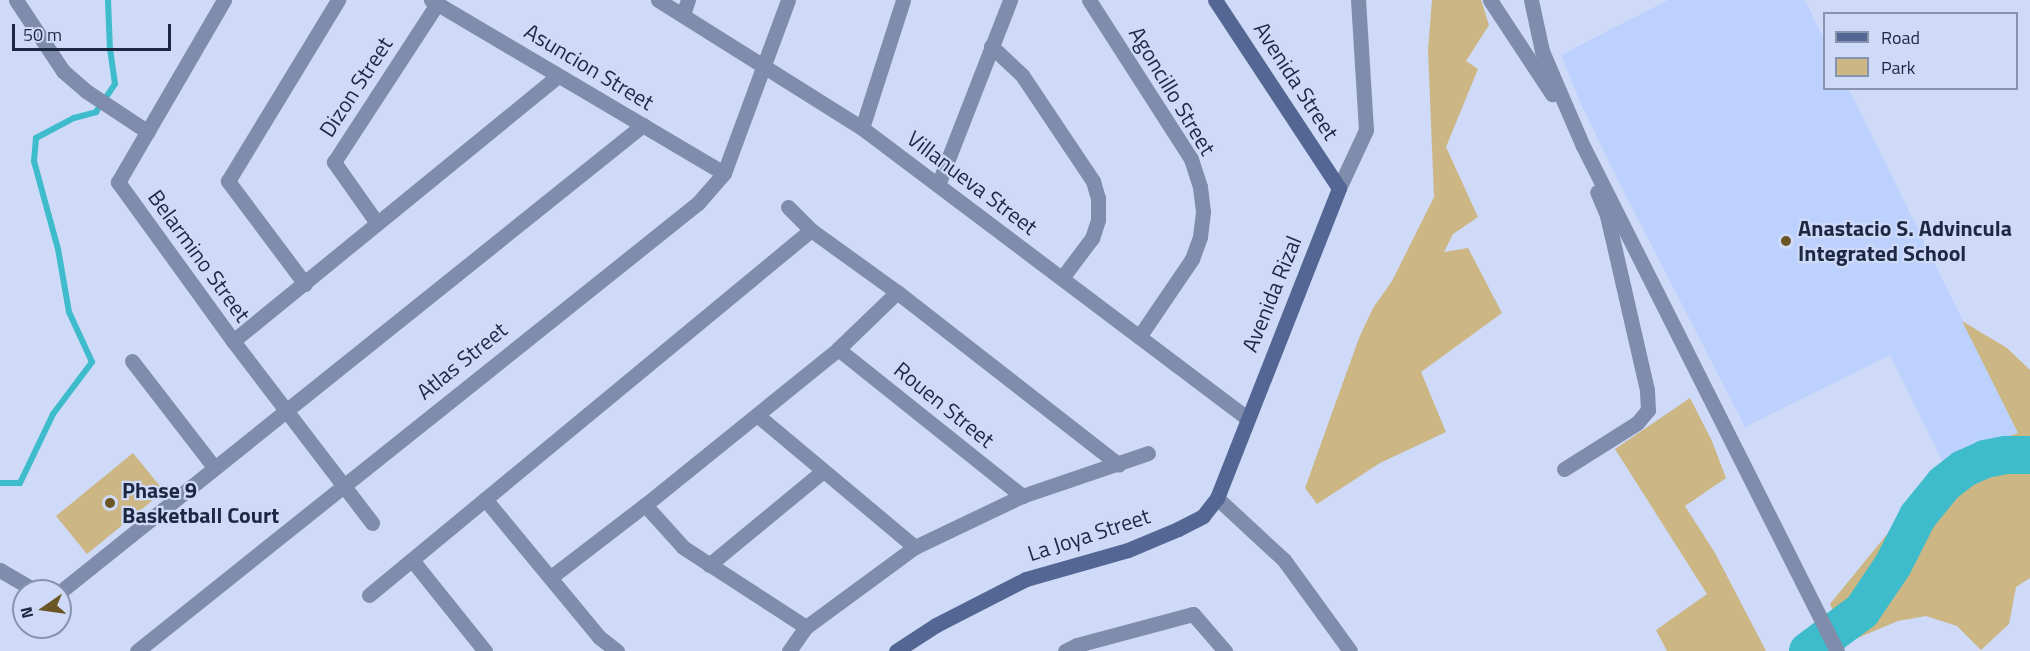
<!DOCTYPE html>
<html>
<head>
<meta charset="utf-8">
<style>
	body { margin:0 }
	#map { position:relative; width:2030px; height:651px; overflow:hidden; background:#cedaf7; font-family:"Titillium Web",sans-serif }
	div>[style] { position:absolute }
	.built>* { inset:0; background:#bdd1ff }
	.green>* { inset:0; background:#ccb683 }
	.stream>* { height:6px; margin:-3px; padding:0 3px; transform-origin:3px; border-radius:3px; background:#3ebccb }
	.river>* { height:38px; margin:-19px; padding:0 19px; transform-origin:19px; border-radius:19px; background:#3ebccb }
	.street>* { height:15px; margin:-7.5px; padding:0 7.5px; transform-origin:7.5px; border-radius:7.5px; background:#7f8cab }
	.secondary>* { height:15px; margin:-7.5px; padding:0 7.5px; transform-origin:7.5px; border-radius:7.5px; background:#546693 }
	.dots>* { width:16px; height:16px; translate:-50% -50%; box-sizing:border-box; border:3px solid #cedaf7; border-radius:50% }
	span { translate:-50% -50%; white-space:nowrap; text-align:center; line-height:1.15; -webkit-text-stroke:4.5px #cedaf7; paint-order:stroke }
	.street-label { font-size:22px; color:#1d2843 }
	.poi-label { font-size:22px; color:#1d2843; font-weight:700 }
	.left { translate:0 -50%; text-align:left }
	.legend { position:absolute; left:1823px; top:12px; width:195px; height:78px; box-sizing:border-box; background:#cedaf7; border:2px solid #8793af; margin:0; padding:8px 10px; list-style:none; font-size:18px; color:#1d2843 }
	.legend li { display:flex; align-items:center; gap:12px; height:30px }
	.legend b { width:30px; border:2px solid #8793af }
	.north { position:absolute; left:12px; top:579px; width:60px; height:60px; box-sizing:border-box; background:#cedaf7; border:2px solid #8793af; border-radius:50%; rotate:257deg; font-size:16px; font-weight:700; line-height:24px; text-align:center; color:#1d2843 }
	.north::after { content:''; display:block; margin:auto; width:21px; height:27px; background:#6a5624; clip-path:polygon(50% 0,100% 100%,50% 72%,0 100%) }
	.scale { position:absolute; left:12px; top:24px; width:159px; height:27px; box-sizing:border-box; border:3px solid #1d2843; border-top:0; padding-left:8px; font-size:18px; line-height:21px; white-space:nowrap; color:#1d2843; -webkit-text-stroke:4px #cedaf7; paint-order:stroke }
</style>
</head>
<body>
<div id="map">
	<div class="built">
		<div style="clip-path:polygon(1668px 0,1805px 0,1824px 39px,1824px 88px,1849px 89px,2018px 433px,1970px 450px,1944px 464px,1890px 355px,1745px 427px,1619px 182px,1581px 104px,1561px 55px)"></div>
	</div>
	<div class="green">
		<div style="clip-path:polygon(1432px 0,1481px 0,1489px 25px,1466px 61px,1478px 69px,1446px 147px,1478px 217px,1453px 234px,1444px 252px,1468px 248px,1502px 313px,1421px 372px,1446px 432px,1380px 463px,1317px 504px,1305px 488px,1359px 338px,1373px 308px,1392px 281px,1434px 197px,1428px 50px)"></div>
		<div style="clip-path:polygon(1962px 321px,2007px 348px,2030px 370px,2030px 578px,2016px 587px,2009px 624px,1981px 650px,1957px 626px,1926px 616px,1898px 621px,1848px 642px,1830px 604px,1888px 533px,1921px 485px,1944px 464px,1970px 450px,2018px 433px)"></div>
		<div style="clip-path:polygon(1690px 398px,1712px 441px,1726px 478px,1685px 506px,1715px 553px,1766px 651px,1667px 651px,1656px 630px,1707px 594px,1615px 449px)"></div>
		<div style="clip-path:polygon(133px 453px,164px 491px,87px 554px,56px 516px)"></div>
	</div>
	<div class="stream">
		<div style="left:0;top:483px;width:20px"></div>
		<div style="left:20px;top:483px;width:76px;rotate:-64.4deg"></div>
		<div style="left:53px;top:414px;width:65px;rotate:-53.1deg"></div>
		<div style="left:92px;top:362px;width:55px;rotate:-114.7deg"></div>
		<div style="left:69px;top:312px;width:64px;rotate:-99.9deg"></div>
		<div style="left:58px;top:249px;width:91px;rotate:-105.3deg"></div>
		<div style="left:34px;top:161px;width:23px;rotate:-85deg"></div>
		<div style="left:36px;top:138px;width:43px;rotate:-27.8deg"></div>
		<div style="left:74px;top:118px;width:23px;rotate:-15deg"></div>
		<div style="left:96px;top:112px;width:34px;rotate:-56deg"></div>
		<div style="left:115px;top:84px;width:34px;rotate:-98deg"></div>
		<div style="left:110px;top:50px;width:50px;rotate:-92.3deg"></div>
	</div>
	<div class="river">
		<div style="left:1808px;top:651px;width:67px;rotate:-36.5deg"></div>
		<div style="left:1862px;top:611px;width:55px;rotate:-56deg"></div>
		<div style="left:1893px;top:565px;width:55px;rotate:-63deg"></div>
		<div style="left:1918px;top:516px;width:41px;rotate:-50.9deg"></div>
		<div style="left:1944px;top:484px;width:24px;rotate:-38deg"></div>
		<div style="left:1963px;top:469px;width:24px;rotate:-24deg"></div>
		<div style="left:1985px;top:459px;width:21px;rotate:-11deg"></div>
		<div style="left:2006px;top:455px;width:24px"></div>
	</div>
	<div class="street">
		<div style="left:16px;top:0;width:85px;rotate:56.5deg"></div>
		<div style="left:63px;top:71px;width:30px;rotate:41deg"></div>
		<div style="left:86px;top:91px;width:74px;rotate:33.5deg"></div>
		<div style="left:224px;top:0;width:211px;rotate:120.2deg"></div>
		<div style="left:118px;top:182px;width:196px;rotate:54.1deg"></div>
		<div style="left:233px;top:341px;width:229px;rotate:52.6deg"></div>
		<div style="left:431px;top:0;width:340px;rotate:30.6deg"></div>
		<div style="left:658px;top:0;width:241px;rotate:32.1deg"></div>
		<div style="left:862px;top:128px;width:482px;rotate:37deg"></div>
		<div style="left:1089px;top:0;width:189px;rotate:57.3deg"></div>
		<div style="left:1191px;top:159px;width:29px;rotate:72deg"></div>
		<div style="left:1200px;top:187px;width:25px;rotate:83deg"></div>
		<div style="left:1203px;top:212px;width:25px;rotate:97deg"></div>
		<div style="left:1200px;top:237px;width:23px;rotate:110deg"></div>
		<div style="left:1192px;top:259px;width:94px;rotate:124.2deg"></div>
		<div style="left:1490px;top:0;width:113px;rotate:56.6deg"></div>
		<div style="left:1531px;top:0;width:52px;rotate:77.8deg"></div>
		<div style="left:1542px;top:51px;width:103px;rotate:66.7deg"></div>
		<div style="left:1583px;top:146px;width:565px;rotate:63.3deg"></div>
		<div style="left:683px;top:15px;width:16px;rotate:-72deg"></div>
		<div style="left:991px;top:46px;width:42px;rotate:43.1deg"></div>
		<div style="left:1022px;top:75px;width:128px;rotate:56.2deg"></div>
		<div style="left:1093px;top:181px;width:18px;rotate:74deg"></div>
		<div style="left:1098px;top:198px;width:22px;rotate:90deg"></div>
		<div style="left:1098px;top:220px;width:19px;rotate:108deg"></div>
		<div style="left:1092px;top:238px;width:50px;rotate:126.9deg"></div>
		<div style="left:862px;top:128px;width:134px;rotate:-72.2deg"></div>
		<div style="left:938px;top:185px;width:199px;rotate:-68.7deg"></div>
		<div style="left:1339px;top:188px;width:64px;rotate:-65deg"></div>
		<div style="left:1366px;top:130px;width:130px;rotate:-93.5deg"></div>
		<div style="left:788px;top:207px;width:33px;rotate:45deg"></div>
		<div style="left:377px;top:223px;width:75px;rotate:-125.2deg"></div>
		<div style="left:334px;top:162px;width:189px;rotate:-56.9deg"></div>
		<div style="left:305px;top:284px;width:129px;rotate:-126.8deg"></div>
		<div style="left:228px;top:181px;width:212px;rotate:-58.7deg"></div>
		<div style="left:233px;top:341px;width:419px;rotate:-39.2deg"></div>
		<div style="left:838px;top:349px;width:236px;rotate:38.6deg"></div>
		<div style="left:132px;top:361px;width:134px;rotate:52.3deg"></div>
		<div style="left:757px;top:415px;width:206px;rotate:39.9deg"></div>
		<div style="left:1564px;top:469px;width:86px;rotate:-32.2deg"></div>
		<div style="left:1637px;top:423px;width:17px;rotate:-50deg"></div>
		<div style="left:1648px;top:410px;width:20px;rotate:-93deg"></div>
		<div style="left:1647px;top:390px;width:180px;rotate:-102.9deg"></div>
		<div style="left:1607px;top:215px;width:25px;rotate:-113deg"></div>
		<div style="left:1217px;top:498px;width:91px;rotate:42.8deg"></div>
		<div style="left:1284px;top:560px;width:112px;rotate:54deg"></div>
		<div style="left:485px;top:499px;width:179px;rotate:50.4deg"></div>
		<div style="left:599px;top:637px;width:23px;rotate:38deg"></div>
		<div style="left:412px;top:560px;width:117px;rotate:51.3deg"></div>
		<div style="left:709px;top:565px;width:146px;rotate:-39.5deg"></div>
		<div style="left:0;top:570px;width:42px;rotate:30.3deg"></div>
		<div style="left:551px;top:577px;width:118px;rotate:-37.5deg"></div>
		<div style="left:60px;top:592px;width:747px;rotate:-38.7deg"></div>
		<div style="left:369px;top:595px;width:573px;rotate:-39.55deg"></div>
		<div style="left:811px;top:230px;width:106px;rotate:35.8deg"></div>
		<div style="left:897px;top:292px;width:281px;rotate:37.9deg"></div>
		<div style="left:806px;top:627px;width:147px;rotate:-147deg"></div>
		<div style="left:683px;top:547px;width:57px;rotate:-132.1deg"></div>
		<div style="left:645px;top:505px;width:248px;rotate:-38.9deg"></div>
		<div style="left:838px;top:349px;width:82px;rotate:-44deg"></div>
		<div style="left:137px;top:651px;width:718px;rotate:-38.61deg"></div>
		<div style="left:698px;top:203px;width:40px;rotate:-49deg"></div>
		<div style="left:724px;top:173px;width:184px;rotate:-69.7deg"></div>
		<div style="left:789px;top:651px;width:29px;rotate:-55deg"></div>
		<div style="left:806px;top:627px;width:135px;rotate:-36.3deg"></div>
		<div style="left:915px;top:547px;width:119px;rotate:-25.5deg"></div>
		<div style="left:1022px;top:496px;width:133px;rotate:-18.8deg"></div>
		<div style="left:1065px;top:651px;width:13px;rotate:-27deg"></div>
		<div style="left:1077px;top:645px;width:120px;rotate:-15deg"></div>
		<div style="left:1193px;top:614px;width:49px;rotate:49.1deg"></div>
	</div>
	<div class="secondary">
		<div style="left:896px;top:651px;width:48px;rotate:-33deg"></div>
		<div style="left:936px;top:625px;width:101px;rotate:-27.1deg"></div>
		<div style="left:1026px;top:579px;width:106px;rotate:-15.9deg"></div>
		<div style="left:1128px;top:550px;width:54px;rotate:-22.8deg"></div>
		<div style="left:1178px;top:529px;width:28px;rotate:-27deg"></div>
		<div style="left:1203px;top:516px;width:23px;rotate:-52deg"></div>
		<div style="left:1217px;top:498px;width:333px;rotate:-68.5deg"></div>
		<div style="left:1339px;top:188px;width:225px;rotate:-123.4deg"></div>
	</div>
	<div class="dots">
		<div style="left:1786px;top:241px;background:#6a5624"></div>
		<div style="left:110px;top:503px;background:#6a5624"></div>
	</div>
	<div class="street-label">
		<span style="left:589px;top:67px;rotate:31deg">Asuncion Street</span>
		<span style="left:1296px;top:81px;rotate:57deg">Avenida Street</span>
		<span style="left:356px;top:87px;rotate:-57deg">Dizon Street</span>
		<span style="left:1172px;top:91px;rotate:59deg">Agoncillo Street</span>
		<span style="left:972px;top:183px;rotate:37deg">Villanueva Street</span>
		<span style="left:199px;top:256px;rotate:54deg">Belarmino Street</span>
		<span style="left:1272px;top:294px;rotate:-68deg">Avenida Rizal</span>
		<span style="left:462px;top:361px;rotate:-39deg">Atlas Street</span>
		<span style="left:944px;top:405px;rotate:39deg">Rouen Street</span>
		<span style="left:1089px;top:535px;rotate:-18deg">La Joya Street</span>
	</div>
	<div class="poi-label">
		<span class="left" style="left:1798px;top:241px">Anastacio S. Advincula<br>Integrated School</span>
		<span class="left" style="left:122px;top:503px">Phase 9<br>Basketball Court</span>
	</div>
	<ul class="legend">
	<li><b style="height:8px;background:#546693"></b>Road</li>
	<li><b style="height:16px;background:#ccb683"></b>Park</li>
	</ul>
	<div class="north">N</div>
	<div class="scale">50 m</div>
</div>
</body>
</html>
